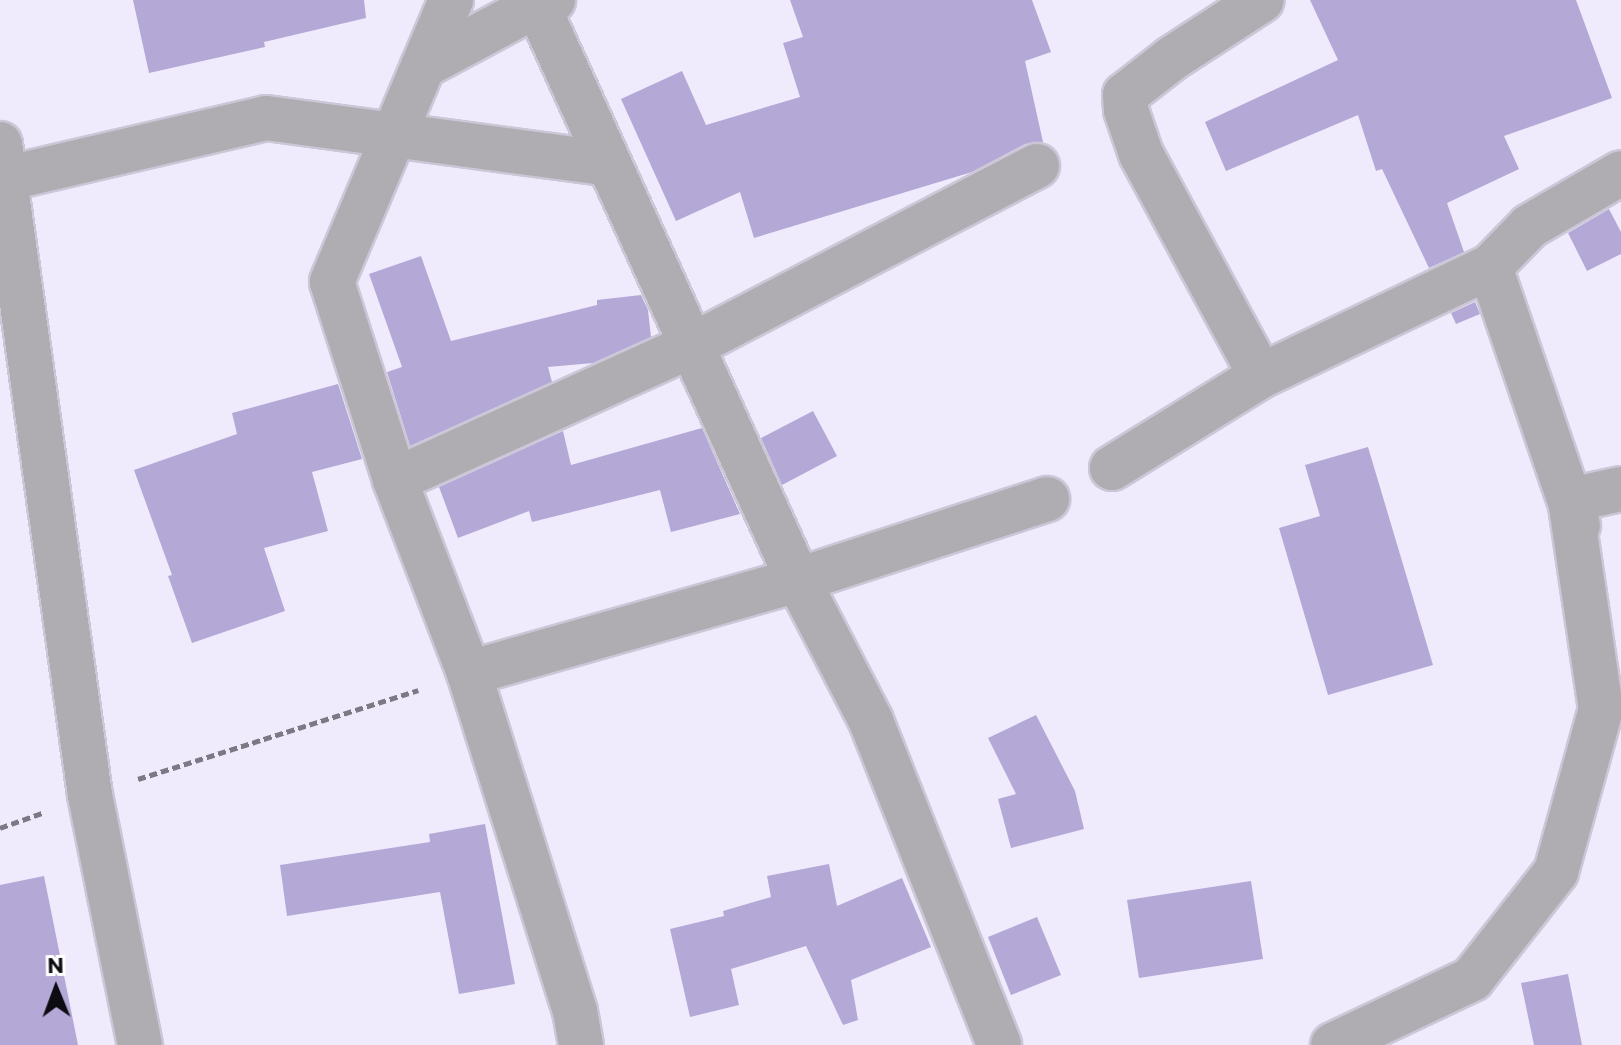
<!DOCTYPE html>
<html>
<head>
<meta charset="utf-8">
<style>
	body { margin:0 }
	#map { position:relative; width:1621px; height:1045px; overflow:hidden; background:#efebfc; font-family:Commissioner,sans-serif }
	div>[style] { position:absolute }
	.building>* { inset:0; background:#b4a8d7 }
	.path>* { height:5px; margin-top:-2.5px; transform-origin:0; background:repeating-linear-gradient(90deg,#7c7985 0 8px,transparent 0 12px) }
	.roads { filter:drop-shadow(2px 0 #cbc7d7) drop-shadow(-2px 0 #cbc7d7) drop-shadow(0 2px #cbc7d7) drop-shadow(0 -2px #cbc7d7) }
	.street>* { height:44px; margin:-22px; padding:0 22px; transform-origin:22px; border-radius:22px; background:#afacb2 }
	span { translate:-50% -50%; white-space:nowrap; text-align:center; line-height:1.15; -webkit-text-stroke:6px #fff; paint-order:stroke }
	.north { position:absolute; left:16px; top:949px; width:80px; height:80px; -webkit-text-stroke:6px #fff; paint-order:stroke; rotate:359deg; font-size:22px; font-weight:700; line-height:32px; text-align:center; color:#0d0c12 }
	.north::after { content:''; display:block; margin:auto; width:28px; height:36px; background:#0d0c12; clip-path:polygon(50% 0,100% 100%,50% 72%,0 100%) }
</style>
</head>
<body>
<div id="map">
	<div class="building">
		<div style="clip-path:polygon(133px 0,364px 0,366px 18px,264px 42px,265px 47px,149px 73px)"></div>
		<div style="clip-path:polygon(790px 0,1032px 0,1051px 52px,1025px 61px,1043px 142px,1025px 144px,972px 172px,754px 238px,740px 192px,676px 221px,621px 99px,682px 71px,706px 125px,800px 97px,783px 43px,803px 37px)"></div>
		<div style="clip-path:polygon(1310px 0,1576px 0,1612px 98px,1504px 136px,1519px 169px,1447px 203px,1464px 252px,1429px 268px,1382px 169px,1376px 171px,1358px 115px,1226px 171px,1205px 122px,1338px 60px)"></div>
		<div style="clip-path:polygon(1609px 209px,1621px 232px,1621px 254px,1587px 271px,1568px 233px)"></div>
		<div style="clip-path:polygon(421px 256px,451px 341px,597px 305px,597px 300px,641px 295px,648px 310px,651px 337px,593px 363px,548px 367px,552px 382px,410px 446px,387px 372px,402px 367px,369px 274px)"></div>
		<div style="clip-path:polygon(1475px 302px,1480px 314px,1456px 324px,1451px 313px)"></div>
		<div style="clip-path:polygon(338px 384px,362px 459px,312px 472px,328px 531px,264px 548px,285px 611px,192px 643px,168px 576px,172px 575px,134px 470px,237px 434px,232px 413px)"></div>
		<div style="clip-path:polygon(813px 411px,837px 456px,782px 485px,761px 438px)"></div>
		<div style="clip-path:polygon(702px 428px,740px 514px,671px 532px,660px 490px,532px 522px,529px 511px,458px 538px,439px 487px,563px 431px,571px 465px)"></div>
		<div style="clip-path:polygon(1368px 447px,1433px 665px,1328px 695px,1279px 528px,1320px 516px,1305px 465px)"></div>
		<div style="clip-path:polygon(1036px 715px,1075px 791px,1084px 829px,1011px 848px,998px 799px,1016px 794px,988px 738px)"></div>
		<div style="clip-path:polygon(485px 824px,515px 984px,459px 994px,440px 892px,287px 916px,280px 865px,430px 842px,429px 834px)"></div>
		<div style="clip-path:polygon(829px 864px,837px 906px,902px 878px,931px 947px,851px 980px,858px 1020px,843px 1025px,806px 946px,731px 969px,739px 1005px,690px 1017px,670px 929px,724px 916px,723px 911px,771px 897px,767px 876px)"></div>
		<div style="clip-path:polygon(44px 876px,78px 1045px,0 1045px,0 885px)"></div>
		<div style="clip-path:polygon(1251px 881px,1263px 959px,1139px 978px,1127px 900px)"></div>
		<div style="clip-path:polygon(1037px 917px,1061px 975px,1011px 995px,988px 937px)"></div>
		<div style="clip-path:polygon(1568px 974px,1582px 1045px,1534px 1045px,1521px 983px)"></div>
	</div>
	<div class="path">
		<div style="left:138px;top:779px;width:294px;rotate:-17.6deg"></div>
		<div style="left:0;top:828px;width:45px;rotate:-19.7deg"></div>
	</div>
	<div class="roads">
		<div class="street">
			<div style="left:451px;top:0;width:306px;rotate:112.9deg"></div>
			<div style="left:332px;top:282px;width:208px;rotate:72.3deg"></div>
			<div style="left:395px;top:480px;width:207px;rotate:69deg"></div>
			<div style="left:469px;top:673px;width:354px;rotate:72.6deg"></div>
			<div style="left:575px;top:1011px;width:35px;rotate:80deg"></div>
			<div style="left:535px;top:0;width:637px;rotate:65.61deg"></div>
			<div style="left:798px;top:580px;width:159px;rotate:62.6deg"></div>
			<div style="left:871px;top:721px;width:348px;rotate:68.4deg"></div>
			<div style="left:423px;top:66px;width:129px;rotate:-28.2deg"></div>
			<div style="left:537px;top:5px;width:17px;rotate:-17deg"></div>
			<div style="left:0;top:144px;width:657px;rotate:82.13deg"></div>
			<div style="left:90px;top:795px;width:255px;rotate:78.7deg"></div>
			<div style="left:0;top:180px;width:273px;rotate:-13.1deg"></div>
			<div style="left:266px;top:118px;width:346px;rotate:7.6deg"></div>
			<div style="left:1490px;top:267px;width:273px;rotate:71.2deg"></div>
			<div style="left:1261px;top:376px;width:252px;rotate:-118.4deg"></div>
			<div style="left:1141px;top:154px;width:46px;rotate:-108.8deg"></div>
			<div style="left:1126px;top:110px;width:15px;rotate:-94deg"></div>
			<div style="left:1125px;top:95px;width:58px;rotate:-38deg"></div>
			<div style="left:1171px;top:59px;width:108px;rotate:-33deg"></div>
			<div style="left:1112px;top:468px;width:175px;rotate:-31.7deg"></div>
			<div style="left:1261px;top:376px;width:254px;rotate:-25.5deg"></div>
			<div style="left:1490px;top:267px;width:57px;rotate:-45.7deg"></div>
			<div style="left:1530px;top:226px;width:105px;rotate:-30.2deg"></div>
			<div style="left:395px;top:480px;width:325px;rotate:-24.4deg"></div>
			<div style="left:691px;top:346px;width:390px;rotate:-27.5deg"></div>
			<div style="left:469px;top:673px;width:342px;rotate:-15.8deg"></div>
			<div style="left:798px;top:580px;width:262px;rotate:-18deg"></div>
			<div style="left:1333px;top:1045px;width:154px;rotate:-25.4deg"></div>
			<div style="left:1472px;top:979px;width:136px;rotate:-51.9deg"></div>
			<div style="left:1556px;top:872px;width:169px;rotate:-74.6deg"></div>
			<div style="left:1601px;top:709px;width:211px;rotate:-98.4deg"></div>
			<div style="left:1570px;top:500px;width:52px;rotate:-12.2deg"></div>
		</div>
	</div>
	<div class="north">N</div>
</div>
</body>
</html>
